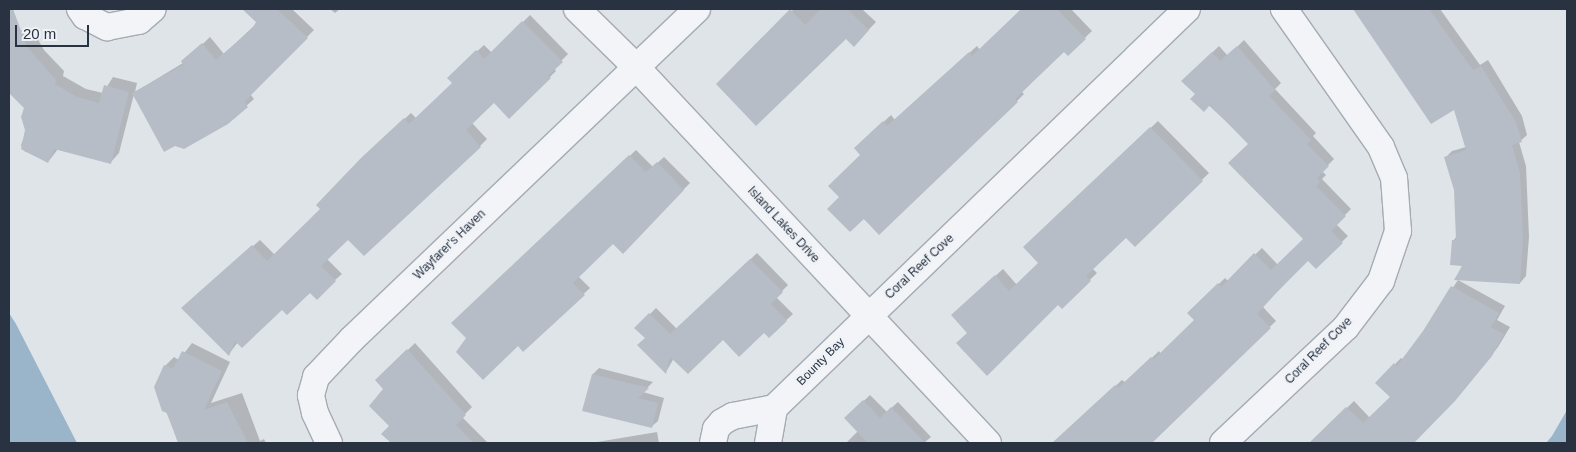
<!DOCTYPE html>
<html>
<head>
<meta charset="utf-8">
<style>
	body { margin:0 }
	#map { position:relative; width:1576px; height:452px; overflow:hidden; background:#dfe4e9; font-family:Helvetica,sans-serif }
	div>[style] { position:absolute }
	.water>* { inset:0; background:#9ab4ca }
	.shadow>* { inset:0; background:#0003 }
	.building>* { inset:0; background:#b7bdc6 }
	.roads { filter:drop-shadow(1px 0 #a4abb3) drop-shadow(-1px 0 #a4abb3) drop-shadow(0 1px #a4abb3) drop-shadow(0 -1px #a4abb3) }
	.street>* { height:26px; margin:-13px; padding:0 13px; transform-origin:13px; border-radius:13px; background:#f2f4f7 }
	span { translate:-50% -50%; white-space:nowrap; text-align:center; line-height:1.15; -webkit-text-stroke:5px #eff2f6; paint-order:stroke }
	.street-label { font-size:12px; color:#283240 }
	.frame { position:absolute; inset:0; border:10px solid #283240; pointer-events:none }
	.scale { position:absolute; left:15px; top:25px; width:74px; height:22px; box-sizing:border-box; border:2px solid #283240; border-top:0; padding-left:6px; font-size:15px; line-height:18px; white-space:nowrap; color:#283240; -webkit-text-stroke:4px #eff2f6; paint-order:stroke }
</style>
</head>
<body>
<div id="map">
	<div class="water">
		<div style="clip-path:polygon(9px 313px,16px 324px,77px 443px,9px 443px)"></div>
		<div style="clip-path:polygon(1567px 410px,1567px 443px,1546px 443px,1552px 436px)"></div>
	</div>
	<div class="shadow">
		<div style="clip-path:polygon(244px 9px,292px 9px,314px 30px,250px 94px,254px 99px,227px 123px,134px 94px,119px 153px,111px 162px,58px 149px,48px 162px,24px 151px,21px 145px,27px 130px,25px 108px,9px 92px,9px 32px,32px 29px,44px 50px,64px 71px,63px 76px,86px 89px,103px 93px,113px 77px,137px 83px,135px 92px,183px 63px,210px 37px,224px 54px,258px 22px)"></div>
		<div style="clip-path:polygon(330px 9px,340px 9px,335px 13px)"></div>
		<div style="clip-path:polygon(794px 9px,862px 9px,876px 22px,854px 45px,846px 37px,717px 84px)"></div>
		<div style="clip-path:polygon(1023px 9px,1071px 9px,1092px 31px,1068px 54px,1064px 50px,1022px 92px,1024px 94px,1017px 101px,879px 233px,840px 197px,862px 155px,863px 141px,891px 115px,895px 120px,977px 46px,980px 50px)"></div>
		<div style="clip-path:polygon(1354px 9px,1440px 9px,1480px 65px,1488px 60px,1522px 116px,1527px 135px,1519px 142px,1526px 166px,1529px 237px,1526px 276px,1520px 283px,1464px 265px,1453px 241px,1457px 236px,1455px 190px,1446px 157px,1452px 151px,1466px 147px,1455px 108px,1405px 79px)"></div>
		<div style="clip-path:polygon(530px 15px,568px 54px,554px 68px,556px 71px,509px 117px,494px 102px,472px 123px,487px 139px,480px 146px,364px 254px,348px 238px,327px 259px,342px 274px,335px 280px,282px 308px,238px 342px,229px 354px,190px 302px,260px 240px,275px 255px,322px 209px,369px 152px,411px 113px,416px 118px,453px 83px,448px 78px,484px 45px,492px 53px)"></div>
		<div style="clip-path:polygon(1244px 40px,1281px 83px,1275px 89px,1316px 133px,1313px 136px,1334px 159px,1322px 171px,1326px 175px,1322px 179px,1351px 209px,1336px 224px,1348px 236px,1316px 267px,1308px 259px,1263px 307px,1276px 321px,1148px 443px,1054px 443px,1122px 380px,1126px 383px,1159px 351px,1161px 354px,1195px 320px,1189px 313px,1225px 278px,1228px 281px,1262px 248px,1278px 265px,1305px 239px,1250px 144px,1183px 81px,1219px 46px,1228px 56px)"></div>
		<div style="clip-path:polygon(1158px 121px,1209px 173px,1135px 245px,1126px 236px,1092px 268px,1097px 273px,1062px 307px,1058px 304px,987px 374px,960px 308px,1003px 269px,1017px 285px,1040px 263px,1031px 241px)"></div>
		<div style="clip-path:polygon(636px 150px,653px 167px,664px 157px,690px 183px,623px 252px,613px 242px,578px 276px,590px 288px,523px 350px,518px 344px,467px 338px,453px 323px)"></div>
		<div style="clip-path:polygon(757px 253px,788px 285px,776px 297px,793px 314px,769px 336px,764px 331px,723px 338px,674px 358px,666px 372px,646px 338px,636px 328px,656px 308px,677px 329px)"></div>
		<div style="clip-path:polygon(1458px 280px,1505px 306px,1497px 320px,1510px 327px,1498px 347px,1461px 392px,1410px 443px,1311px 443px,1354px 401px,1370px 418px,1392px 397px,1377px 383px,1401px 358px,1404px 360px)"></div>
		<div style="clip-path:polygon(192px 343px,230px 362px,211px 403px,242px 393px,260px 441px,264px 439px,266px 443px,179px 443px,156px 387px,165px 366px,174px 357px,179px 360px)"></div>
		<div style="clip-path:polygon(415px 343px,472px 407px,462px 417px,488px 443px,393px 443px,383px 434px,391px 426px,385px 389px,377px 380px)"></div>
		<div style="clip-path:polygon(599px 368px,653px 382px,643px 392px,664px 398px,658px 421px,651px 427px,584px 410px,593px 374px)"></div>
		<div style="clip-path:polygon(870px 395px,887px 412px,898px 402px,931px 437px,924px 443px,846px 443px,858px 431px,846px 418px)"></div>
		<div style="clip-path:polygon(657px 432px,659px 443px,591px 443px)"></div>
	</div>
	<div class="building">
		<div style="clip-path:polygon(9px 9px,13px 9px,27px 47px,56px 80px,55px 84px,77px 97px,99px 103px,104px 85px,129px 92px,111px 164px,54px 149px,48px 163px,21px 149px,25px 130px,21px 117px,24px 108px,9px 93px)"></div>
		<div style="clip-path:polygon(242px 9px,277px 9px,308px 38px,244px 102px,248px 107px,228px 124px,184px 149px,175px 146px,164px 152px,132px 93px,183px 65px,181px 61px,202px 43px,216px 60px,252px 29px,256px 22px)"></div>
		<div style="clip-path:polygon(790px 9px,805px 25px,821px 9px,847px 9px,869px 30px,854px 47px,846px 39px,756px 126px,716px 84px)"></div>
		<div style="clip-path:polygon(1021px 9px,1057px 9px,1086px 39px,1068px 56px,1064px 52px,1015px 99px,1018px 102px,879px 235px,864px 219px,850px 232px,827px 209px,839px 197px,828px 186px,860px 155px,854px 148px,883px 121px,887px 126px,969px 52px,972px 56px)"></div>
		<div style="clip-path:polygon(1353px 9px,1429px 9px,1473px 70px,1481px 66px,1516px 122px,1522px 142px,1512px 145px,1520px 173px,1523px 238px,1520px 284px,1454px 280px,1462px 266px,1450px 265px,1452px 240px,1456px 240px,1454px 190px,1444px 157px,1466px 150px,1454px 110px,1431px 124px)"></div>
		<div style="clip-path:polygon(522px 21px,563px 62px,548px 76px,551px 78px,509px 119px,494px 103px,466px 130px,481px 147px,364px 256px,348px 240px,321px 266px,336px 281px,317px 300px,310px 293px,287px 315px,282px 310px,242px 348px,235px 341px,229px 356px,181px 308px,252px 245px,267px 261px,320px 209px,316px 205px,361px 158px,404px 118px,409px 124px,452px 83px,447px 78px,476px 50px,484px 59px)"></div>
		<div style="clip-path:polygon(1237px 46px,1275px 90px,1269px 96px,1311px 140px,1307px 144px,1329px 166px,1317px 178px,1320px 182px,1316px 186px,1346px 216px,1331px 231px,1343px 243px,1316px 269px,1308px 261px,1273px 296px,1257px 314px,1271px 328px,1152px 443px,1052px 443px,1115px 385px,1118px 388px,1151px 357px,1154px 359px,1194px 320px,1187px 313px,1218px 283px,1221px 287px,1254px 253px,1271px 270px,1303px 239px,1228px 163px,1248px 144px,1210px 105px,1204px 112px,1190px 99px,1195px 94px,1181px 81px,1212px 52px,1220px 61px)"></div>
		<div style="clip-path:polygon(1150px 127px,1203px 181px,1135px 247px,1126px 238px,1086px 276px,1091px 281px,1062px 309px,1058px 305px,987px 376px,956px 343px,967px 333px,951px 315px,995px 275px,1009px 291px,1038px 263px,1023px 247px)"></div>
		<div style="clip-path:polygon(629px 155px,646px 172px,657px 162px,684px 190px,623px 254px,613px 244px,573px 283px,585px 295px,523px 352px,518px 346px,483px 380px,456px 352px,466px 338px,451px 323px)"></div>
		<div style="clip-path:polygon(750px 259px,783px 292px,771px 304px,787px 321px,769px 338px,764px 333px,739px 357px,723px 340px,688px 374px,670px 357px,666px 374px,637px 345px,645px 338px,634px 328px,649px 313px,670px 334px)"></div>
		<div style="clip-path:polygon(1451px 286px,1499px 313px,1491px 327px,1504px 334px,1492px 356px,1455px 401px,1414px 443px,1309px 443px,1346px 407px,1363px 423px,1390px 397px,1375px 383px,1394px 363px,1397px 366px,1423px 331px)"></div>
		<div style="clip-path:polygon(407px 349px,466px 415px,456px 425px,474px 443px,391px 443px,381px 434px,389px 426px,369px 406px,383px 389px,375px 380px)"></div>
		<div style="clip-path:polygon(182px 351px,222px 371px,204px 410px,227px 402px,248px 443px,178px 443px,167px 413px,162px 411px,154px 387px,164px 365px,173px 369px)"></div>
		<div style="clip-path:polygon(592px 374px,649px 388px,638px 398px,658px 403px,652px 428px,582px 411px)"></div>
		<div style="clip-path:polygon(863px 400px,880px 418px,891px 407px,925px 443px,868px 443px,844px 418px)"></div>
	</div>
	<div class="roads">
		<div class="street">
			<div style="left:80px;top:9px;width:9px;rotate:54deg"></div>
			<div style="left:85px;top:16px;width:25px;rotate:27deg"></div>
			<div style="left:107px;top:27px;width:33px;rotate:-11deg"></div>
			<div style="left:139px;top:21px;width:18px;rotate:-41deg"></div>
			<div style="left:577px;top:9px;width:83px;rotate:44.5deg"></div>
			<div style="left:636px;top:67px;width:515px;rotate:46.89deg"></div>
			<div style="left:329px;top:443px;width:33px;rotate:-115deg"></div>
			<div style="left:315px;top:413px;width:18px;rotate:-103deg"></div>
			<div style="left:311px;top:395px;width:19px;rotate:-74deg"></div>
			<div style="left:316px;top:377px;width:52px;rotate:-46.5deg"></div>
			<div style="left:352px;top:339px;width:477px;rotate:-43.7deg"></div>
			<div style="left:713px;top:443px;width:14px;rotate:-78deg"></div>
			<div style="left:716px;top:429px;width:9px;rotate:-49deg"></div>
			<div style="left:722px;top:422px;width:13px;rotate:-29deg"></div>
			<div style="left:733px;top:416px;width:42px;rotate:-11deg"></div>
			<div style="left:768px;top:443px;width:36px;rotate:-80deg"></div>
			<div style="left:774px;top:408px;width:574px;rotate:-44.01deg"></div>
			<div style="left:1223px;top:443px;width:169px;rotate:-43.3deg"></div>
			<div style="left:1346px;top:327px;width:58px;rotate:-52.7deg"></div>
			<div style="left:1381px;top:281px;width:53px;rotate:-71.2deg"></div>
			<div style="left:1398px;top:231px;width:53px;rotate:-94.3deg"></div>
			<div style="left:1394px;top:178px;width:34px;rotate:-113deg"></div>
			<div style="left:1381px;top:147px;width:169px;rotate:-125.1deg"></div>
		</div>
	</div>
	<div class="street-label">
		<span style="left:783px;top:225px;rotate:47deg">Island Lakes Drive</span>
		<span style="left:450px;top:245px;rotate:-44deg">Wayfarer's Haven</span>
		<span style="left:920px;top:267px;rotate:-43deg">Coral Reef Cove</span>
		<span style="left:1319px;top:351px;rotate:-45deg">Coral Reef Cove</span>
		<span style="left:821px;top:362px;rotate:-45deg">Bounty Bay</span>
	</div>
	<div class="frame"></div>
	<div class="scale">20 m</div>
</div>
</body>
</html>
